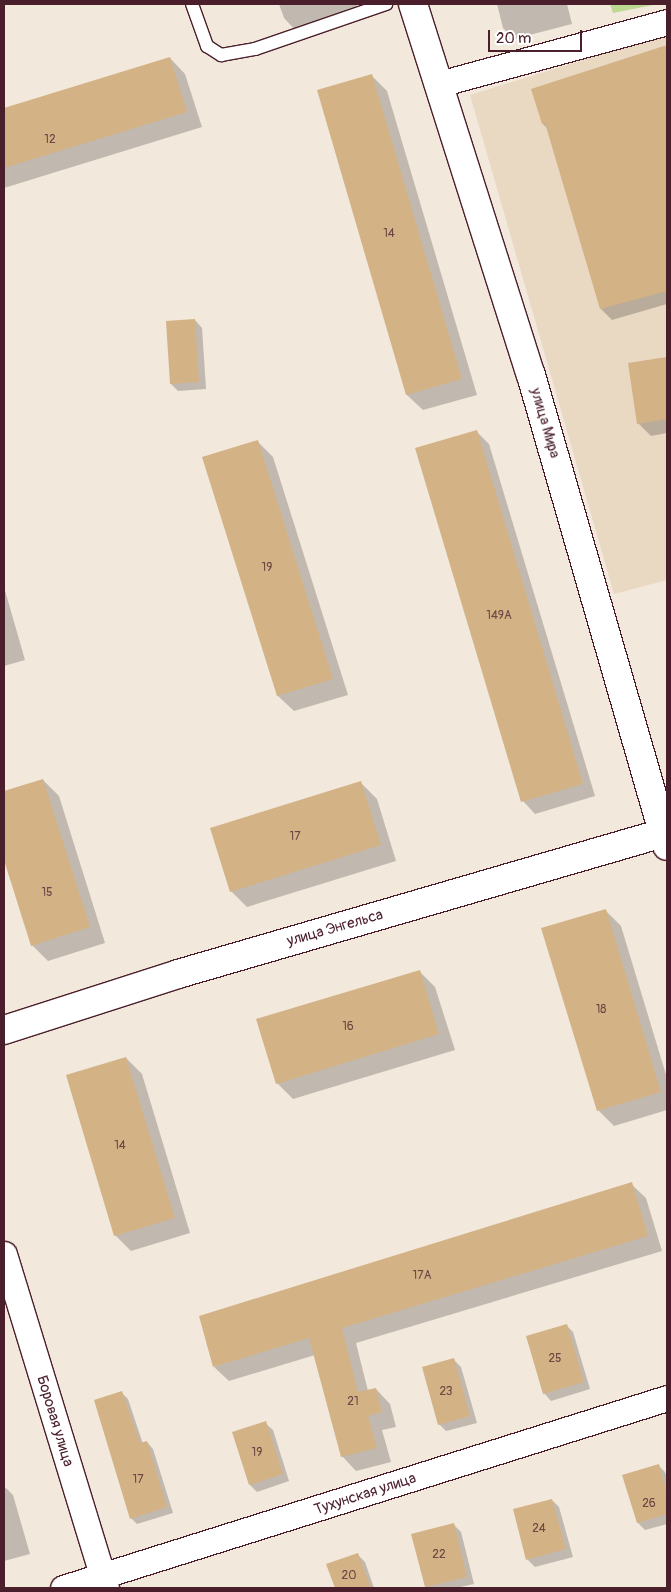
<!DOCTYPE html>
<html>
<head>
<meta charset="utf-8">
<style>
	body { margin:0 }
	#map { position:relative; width:671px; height:1592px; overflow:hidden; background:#f2e8db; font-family:Pangolin,sans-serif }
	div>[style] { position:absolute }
	.built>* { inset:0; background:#e9d8c2 }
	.green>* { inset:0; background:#bdd991 }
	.shadow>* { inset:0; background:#0003 }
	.building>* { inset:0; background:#d3b286 }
	.roads { filter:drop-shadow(1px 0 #4a1f2b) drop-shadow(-1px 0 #4a1f2b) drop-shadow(0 1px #4a1f2b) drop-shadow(0 -1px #4a1f2b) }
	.service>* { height:12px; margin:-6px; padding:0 6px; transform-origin:6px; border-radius:6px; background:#fff }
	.minor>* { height:25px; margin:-12.5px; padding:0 12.5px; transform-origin:12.5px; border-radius:12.5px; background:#fff }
	.tertiary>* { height:28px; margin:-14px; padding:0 14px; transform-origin:14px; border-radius:14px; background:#fff }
	.secondary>* { height:28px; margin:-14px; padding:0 14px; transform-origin:14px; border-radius:14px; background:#fff }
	span { translate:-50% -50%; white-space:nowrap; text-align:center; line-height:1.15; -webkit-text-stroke:4.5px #fff; paint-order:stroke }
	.number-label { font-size:12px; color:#6c4442 }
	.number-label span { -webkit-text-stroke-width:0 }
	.street-label { font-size:15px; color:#4a1f2b }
	.frame { position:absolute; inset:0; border:5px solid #4a1f2b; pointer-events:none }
	.scale { position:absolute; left:488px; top:30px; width:94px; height:22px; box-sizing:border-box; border:2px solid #4a1f2b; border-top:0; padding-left:6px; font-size:15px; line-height:18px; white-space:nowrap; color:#4a1f2b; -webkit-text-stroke:4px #fff; paint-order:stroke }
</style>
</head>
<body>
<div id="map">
	<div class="built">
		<div style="clip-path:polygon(667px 34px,667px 580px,614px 594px,470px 95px)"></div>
	</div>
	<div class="green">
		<div style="clip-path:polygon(610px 4px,658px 4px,613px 13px)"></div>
	</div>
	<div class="shadow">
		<div style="clip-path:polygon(279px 4px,356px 4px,360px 16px,299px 34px,284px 18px)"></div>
		<div style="clip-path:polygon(497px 4px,567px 4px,572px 24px,514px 39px,503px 28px)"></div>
		<div style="clip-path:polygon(667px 47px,667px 304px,612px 320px,601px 309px,548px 129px,543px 124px,532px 90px)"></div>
		<div style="clip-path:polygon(170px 58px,185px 74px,202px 127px,4px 188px,4px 109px)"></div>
		<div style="clip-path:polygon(372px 76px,387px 91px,477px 395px,423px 410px,407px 395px)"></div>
		<div style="clip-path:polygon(195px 320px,202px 328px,206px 389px,178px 391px,171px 384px)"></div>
		<div style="clip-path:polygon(667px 358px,667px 433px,651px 436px,638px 423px,629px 364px)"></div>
		<div style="clip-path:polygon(476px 431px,489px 444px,595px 796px,535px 814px,523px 801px)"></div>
		<div style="clip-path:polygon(257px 441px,273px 457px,348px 695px,294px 711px,278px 696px)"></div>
		<div style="clip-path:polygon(4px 587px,25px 660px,4px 666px)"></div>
		<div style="clip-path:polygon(43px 780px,59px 796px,105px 943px,48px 961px,32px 945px,4px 856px,4px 792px)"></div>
		<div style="clip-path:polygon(361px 783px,377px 799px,396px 861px,247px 907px,231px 891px)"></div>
		<div style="clip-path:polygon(605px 910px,621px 926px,667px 1078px,667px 1110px,614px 1126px,598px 1110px)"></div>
		<div style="clip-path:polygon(419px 971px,435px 987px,455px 1050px,293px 1099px,277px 1083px)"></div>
		<div style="clip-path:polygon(126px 1058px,142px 1074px,190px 1233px,131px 1251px,115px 1235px)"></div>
		<div style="clip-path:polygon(631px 1184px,646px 1198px,662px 1251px,356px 1343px,368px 1391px,376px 1389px,390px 1404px,396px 1427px,382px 1430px,391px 1462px,356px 1471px,342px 1456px,315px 1355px,229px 1381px,214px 1367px)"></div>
		<div style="clip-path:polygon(566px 1325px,573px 1332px,590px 1389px,551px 1401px,544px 1393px)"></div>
		<div style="clip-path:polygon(454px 1360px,461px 1367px,477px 1423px,446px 1431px,439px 1424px)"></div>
		<div style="clip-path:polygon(121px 1392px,128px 1399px,143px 1444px,147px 1442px,153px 1449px,173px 1513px,137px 1524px,131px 1518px)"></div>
		<div style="clip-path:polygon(265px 1423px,273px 1430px,289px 1481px,257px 1492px,250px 1485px)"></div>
		<div style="clip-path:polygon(658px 1465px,665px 1472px,667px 1478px,667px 1524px,645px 1530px,638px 1523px,624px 1475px)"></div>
		<div style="clip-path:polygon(6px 1488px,13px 1495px,30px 1554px,4px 1561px,4px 1489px)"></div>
		<div style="clip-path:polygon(552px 1500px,559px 1507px,573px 1557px,535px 1567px,528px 1560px,514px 1510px)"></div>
		<div style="clip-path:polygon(454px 1525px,461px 1532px,474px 1584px,456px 1588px,427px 1588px,426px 1587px)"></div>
		<div style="clip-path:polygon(358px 1555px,365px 1562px,374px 1588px,336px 1588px,328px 1565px)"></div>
	</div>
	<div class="building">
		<div style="clip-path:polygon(667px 45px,667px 291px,600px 309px,545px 123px,542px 124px,531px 89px)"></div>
		<div style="clip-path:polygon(170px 57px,187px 112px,4px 168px,4px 108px)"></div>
		<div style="clip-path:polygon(372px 74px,462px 379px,406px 395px,317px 90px)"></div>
		<div style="clip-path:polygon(195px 319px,199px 382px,170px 384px,166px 321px)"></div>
		<div style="clip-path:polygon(667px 357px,667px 419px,637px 424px,628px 363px)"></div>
		<div style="clip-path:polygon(477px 430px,583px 784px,521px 802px,415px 448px)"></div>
		<div style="clip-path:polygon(258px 440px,333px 679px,277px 696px,202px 457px)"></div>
		<div style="clip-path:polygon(43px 779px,90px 927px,31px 946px,4px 860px,4px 791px)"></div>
		<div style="clip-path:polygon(361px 781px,381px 845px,230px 892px,210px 828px)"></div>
		<div style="clip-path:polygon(606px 909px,661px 1092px,597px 1111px,541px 928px)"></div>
		<div style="clip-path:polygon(420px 970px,439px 1034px,276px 1084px,256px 1019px)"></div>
		<div style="clip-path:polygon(126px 1057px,175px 1218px,114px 1236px,66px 1075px)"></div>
		<div style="clip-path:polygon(632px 1182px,648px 1236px,342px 1328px,358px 1392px,376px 1388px,382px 1412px,368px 1416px,377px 1448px,341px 1457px,309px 1338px,213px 1367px,199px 1316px)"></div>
		<div style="clip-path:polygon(567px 1324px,584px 1382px,543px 1394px,526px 1336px)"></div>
		<div style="clip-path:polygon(454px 1358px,470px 1416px,438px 1425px,422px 1367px)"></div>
		<div style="clip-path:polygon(122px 1391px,140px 1443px,147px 1441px,167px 1507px,130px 1519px,94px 1400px)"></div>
		<div style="clip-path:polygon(266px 1421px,283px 1474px,249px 1485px,232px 1432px)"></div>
		<div style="clip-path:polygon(659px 1464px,667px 1493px,667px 1514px,637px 1523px,622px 1475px)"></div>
		<div style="clip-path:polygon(552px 1499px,566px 1549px,526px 1560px,513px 1509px)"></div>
		<div style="clip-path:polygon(454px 1523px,467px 1577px,425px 1587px,411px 1534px)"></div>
		<div style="clip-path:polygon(358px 1553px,371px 1588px,335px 1588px,326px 1564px)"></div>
	</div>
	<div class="roads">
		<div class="service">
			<div style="left:192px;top:4px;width:45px;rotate:70.3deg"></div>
			<div style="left:207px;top:46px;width:17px;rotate:33deg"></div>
			<div style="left:221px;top:55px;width:35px;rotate:-10deg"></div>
			<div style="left:255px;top:49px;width:139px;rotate:-19deg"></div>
		</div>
		<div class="minor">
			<div style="left:439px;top:84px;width:236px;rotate:-15.2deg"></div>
			<div style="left:4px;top:1254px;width:349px;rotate:73deg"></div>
			<div style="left:63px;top:1588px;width:633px;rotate:-17.46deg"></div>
		</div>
		<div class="tertiary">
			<div style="left:4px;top:1030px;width:183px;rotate:-17.8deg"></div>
			<div style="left:178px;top:974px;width:505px;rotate:-16.21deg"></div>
		</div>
		<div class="secondary">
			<div style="left:413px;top:4px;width:389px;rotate:72.4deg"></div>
			<div style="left:531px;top:375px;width:490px;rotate:73.9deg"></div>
		</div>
	</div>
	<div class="number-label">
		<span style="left:50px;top:140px">12</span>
		<span style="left:389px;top:234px">14</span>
		<span style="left:267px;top:568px">19</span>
		<span style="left:499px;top:616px">149А</span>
		<span style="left:295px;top:837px">17</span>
		<span style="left:47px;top:893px">15</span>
		<span style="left:601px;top:1010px">18</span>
		<span style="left:348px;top:1027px">16</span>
		<span style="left:120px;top:1146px">14</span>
		<span style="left:422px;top:1276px">17А</span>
		<span style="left:555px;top:1359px">25</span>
		<span style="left:446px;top:1392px">23</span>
		<span style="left:353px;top:1402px">21</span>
		<span style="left:257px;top:1453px">19</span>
		<span style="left:138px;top:1480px">17</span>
		<span style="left:649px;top:1504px">26</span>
		<span style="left:539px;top:1529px">24</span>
		<span style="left:439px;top:1555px">22</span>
		<span style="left:349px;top:1576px">20</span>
	</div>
	<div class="street-label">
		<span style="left:545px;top:423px;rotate:74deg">улица Мира</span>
		<span style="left:335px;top:928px;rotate:-16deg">улица Энгельса</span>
		<span style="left:55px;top:1421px;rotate:73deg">Боровая улица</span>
		<span style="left:365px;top:1494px;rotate:-18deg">Тухунская улица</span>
	</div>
	<div class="frame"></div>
	<div class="scale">20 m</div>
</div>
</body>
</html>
